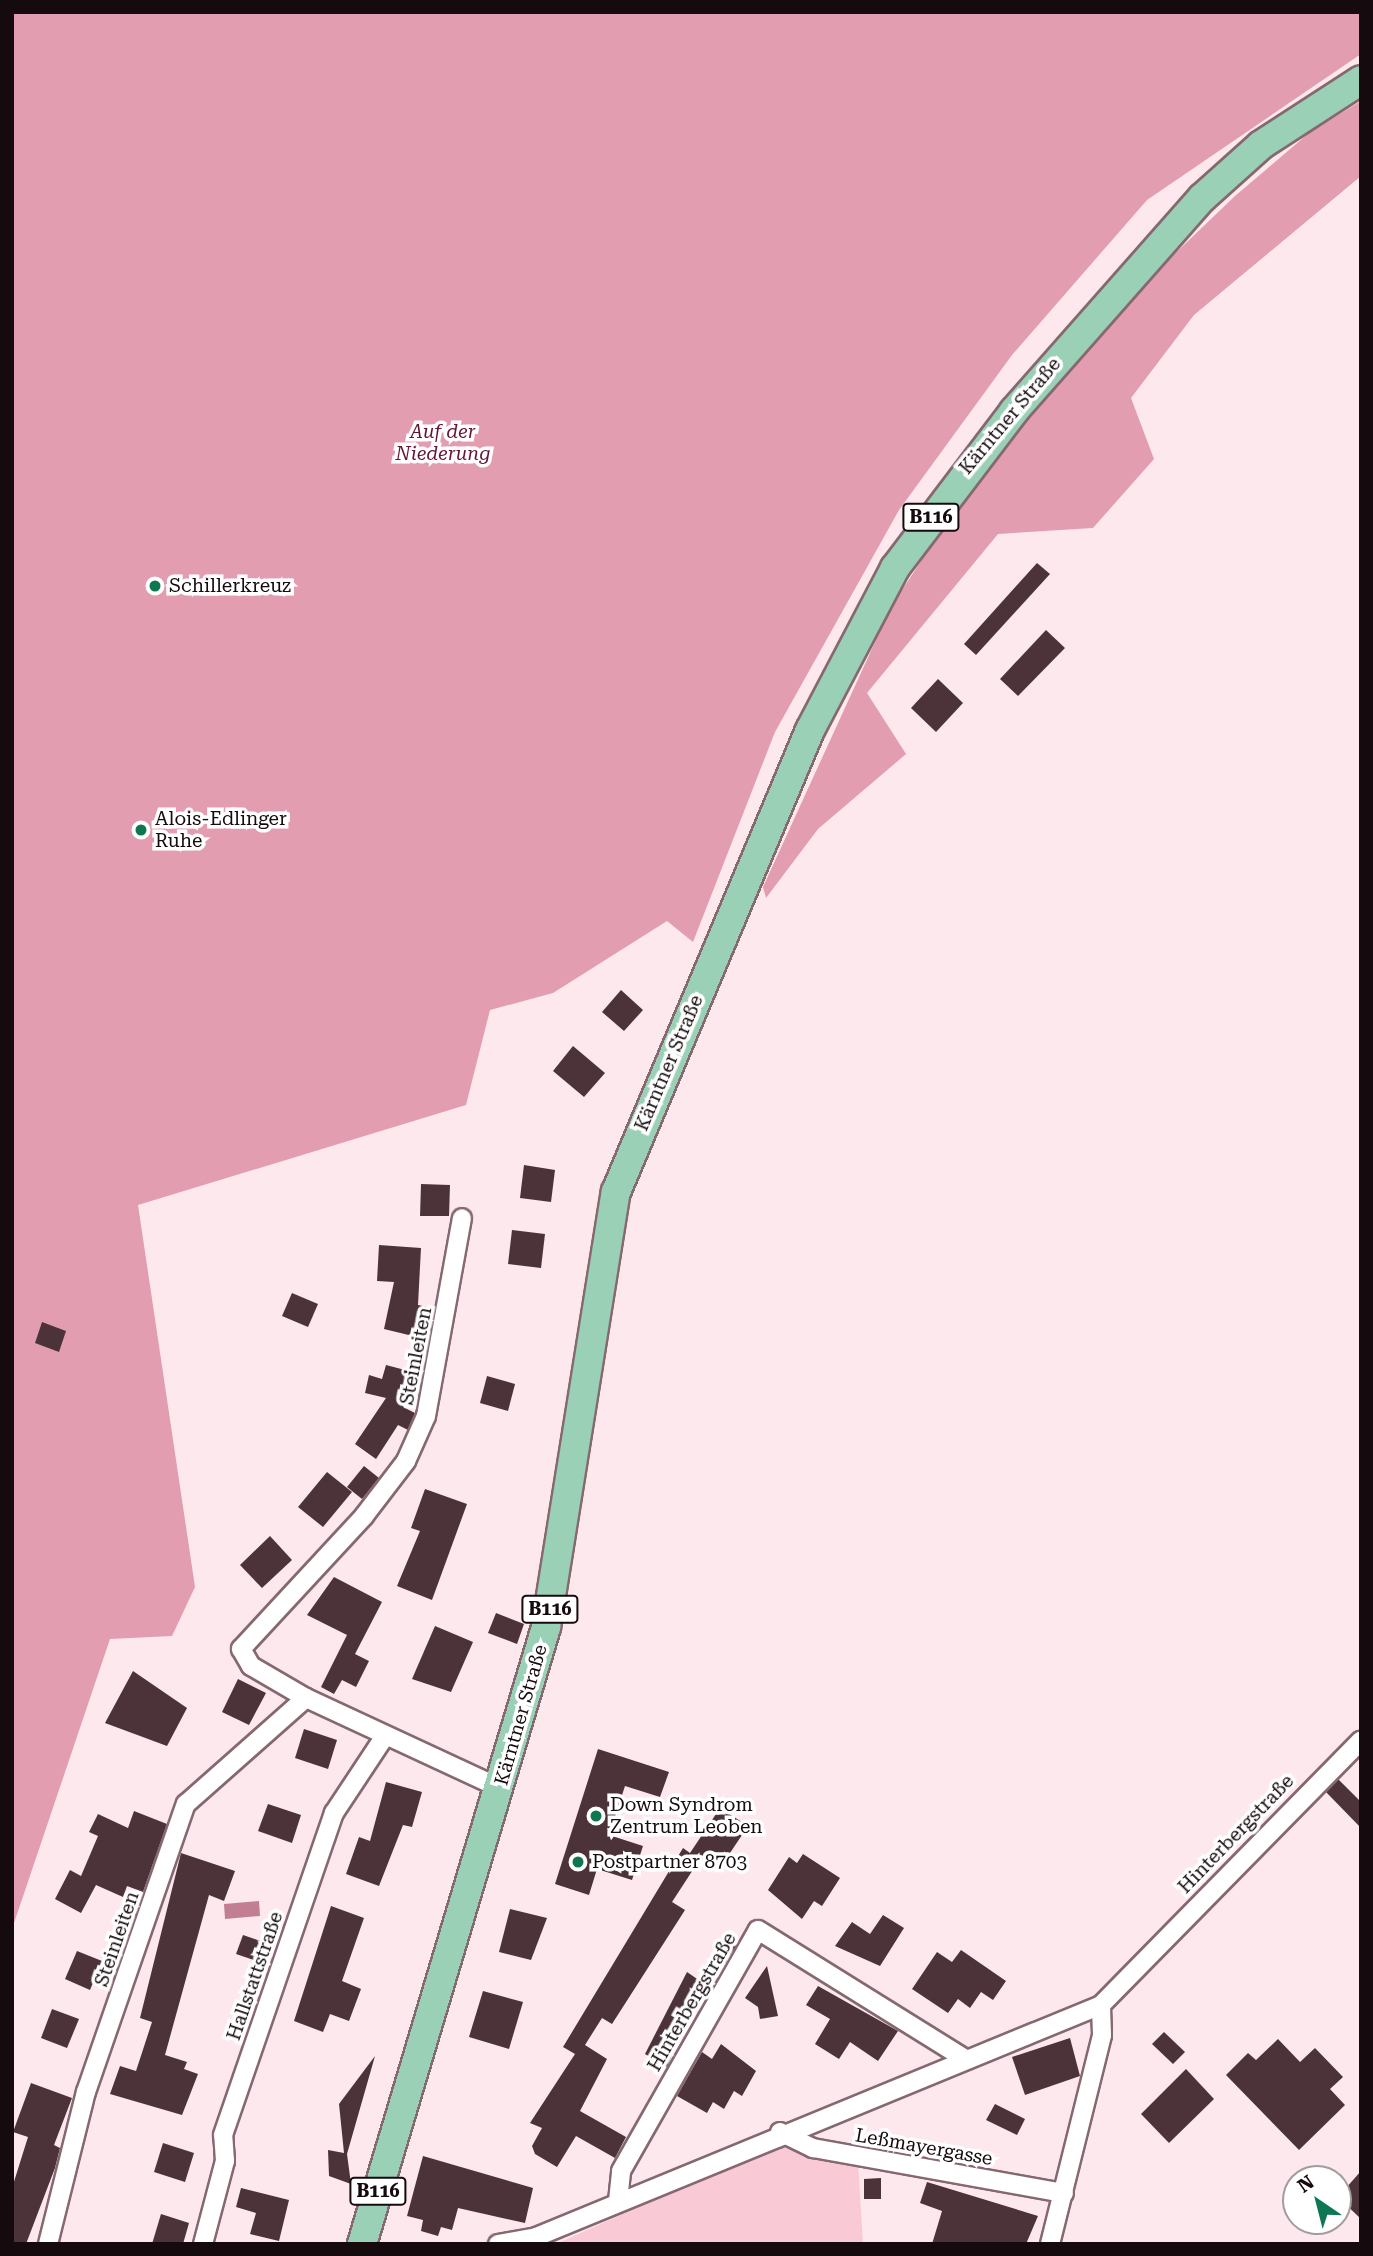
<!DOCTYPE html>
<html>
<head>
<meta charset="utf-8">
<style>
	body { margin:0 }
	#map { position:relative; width:1373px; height:2256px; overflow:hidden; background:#fde8ed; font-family:"Roboto Serif",serif }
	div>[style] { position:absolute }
	.green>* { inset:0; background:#f9c9d6 }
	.forest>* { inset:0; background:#e39db1 }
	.water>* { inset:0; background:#c27e92 }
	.building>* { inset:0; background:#4c333a }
	.roads { filter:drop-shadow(2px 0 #856870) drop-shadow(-2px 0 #856870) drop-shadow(0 2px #856870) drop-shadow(0 -2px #856870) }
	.street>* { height:18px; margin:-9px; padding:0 9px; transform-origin:9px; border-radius:9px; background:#fff }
	.primary>* { height:28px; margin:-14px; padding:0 14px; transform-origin:14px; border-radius:14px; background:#99d0b6 }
	.dots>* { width:19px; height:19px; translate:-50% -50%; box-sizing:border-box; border:4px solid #fff; border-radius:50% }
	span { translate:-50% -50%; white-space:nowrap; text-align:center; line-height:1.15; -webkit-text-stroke:7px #fff; paint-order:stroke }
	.shield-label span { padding:2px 5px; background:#fff; border:2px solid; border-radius:5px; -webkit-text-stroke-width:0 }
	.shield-label { font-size:18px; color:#150a0d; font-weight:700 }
	.street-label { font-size:19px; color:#150a0d }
	.park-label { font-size:19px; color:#661436; font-style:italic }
	.poi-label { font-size:19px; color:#150a0d }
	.left { translate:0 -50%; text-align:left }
	.frame { position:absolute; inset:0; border:14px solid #150a0d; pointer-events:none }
	.north { position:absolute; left:1282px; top:2165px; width:70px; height:70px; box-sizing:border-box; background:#fff; border:2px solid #a19d9e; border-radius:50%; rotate:325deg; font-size:19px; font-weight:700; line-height:28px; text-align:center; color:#150a0d }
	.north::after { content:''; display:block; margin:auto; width:24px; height:32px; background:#0d7751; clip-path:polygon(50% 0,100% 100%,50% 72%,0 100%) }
</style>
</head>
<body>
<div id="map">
	<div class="green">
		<div style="clip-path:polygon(774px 2146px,858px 2162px,863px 2244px,556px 2244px)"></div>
	</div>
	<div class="forest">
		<div style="clip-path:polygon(12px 12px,1361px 12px,1361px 54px,1147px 200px,1012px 355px,899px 510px,775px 732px,693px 942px,667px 921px,553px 993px,490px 1010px,466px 1105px,138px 1205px,195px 1587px,172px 1636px,110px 1639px,12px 1929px)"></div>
		<div style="clip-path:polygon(1361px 101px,1361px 176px,1194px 315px,1131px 398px,1154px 459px,1093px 528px,998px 534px,867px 693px,906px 754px,818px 829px,766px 898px,763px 887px,892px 605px,945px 525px,1045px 394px,1139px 288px,1235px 196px,1309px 133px)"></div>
	</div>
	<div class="water">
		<div style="clip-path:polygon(259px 1901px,260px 1916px,225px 1919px,224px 1904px)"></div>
	</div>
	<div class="building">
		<div style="clip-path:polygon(1037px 563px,1050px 574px,976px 655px,964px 644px)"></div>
		<div style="clip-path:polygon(1046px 630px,1065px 648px,1018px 696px,1000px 679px)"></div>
		<div style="clip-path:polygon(938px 679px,963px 703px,936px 732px,911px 708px)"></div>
		<div style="clip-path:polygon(621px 990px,643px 1010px,624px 1031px,602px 1012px)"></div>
		<div style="clip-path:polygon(573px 1046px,605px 1073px,584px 1097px,553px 1071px)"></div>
		<div style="clip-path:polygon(524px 1165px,555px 1170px,551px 1202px,520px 1198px)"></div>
		<div style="clip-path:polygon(421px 1184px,450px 1185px,449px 1216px,420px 1216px)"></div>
		<div style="clip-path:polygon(512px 1230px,545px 1234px,541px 1268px,508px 1264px)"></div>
		<div style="clip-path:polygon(379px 1245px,421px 1248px,418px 1305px,428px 1307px,421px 1338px,384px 1329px,394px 1282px,377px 1281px)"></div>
		<div style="clip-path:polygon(292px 1293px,318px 1304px,308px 1327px,282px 1316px)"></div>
		<div style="clip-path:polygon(42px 1322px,66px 1331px,59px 1352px,35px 1343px)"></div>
		<div style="clip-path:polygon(413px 1358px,403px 1407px,415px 1413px,408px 1430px,398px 1425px,376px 1459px,355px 1444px,386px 1398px,365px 1393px,369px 1375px,382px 1379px,386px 1365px,405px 1370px)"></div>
		<div style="clip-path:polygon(487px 1376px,515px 1384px,508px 1411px,480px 1403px)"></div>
		<div style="clip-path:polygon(364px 1466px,379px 1478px,362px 1499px,347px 1487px)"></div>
		<div style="clip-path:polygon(327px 1472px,352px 1492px,323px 1527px,298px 1507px)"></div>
		<div style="clip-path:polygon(425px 1489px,467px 1504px,432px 1600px,397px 1586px,420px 1531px,411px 1528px)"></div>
		<div style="clip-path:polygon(270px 1536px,292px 1560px,262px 1588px,240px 1565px)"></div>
		<div style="clip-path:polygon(334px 1577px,382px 1602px,355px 1654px,369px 1661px,356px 1687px,342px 1680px,334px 1694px,321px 1687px,347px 1635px,307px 1615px)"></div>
		<div style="clip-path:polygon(496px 1613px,524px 1624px,517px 1644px,488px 1633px)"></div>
		<div style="clip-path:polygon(435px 1626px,473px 1642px,451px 1692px,412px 1679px)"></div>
		<div style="clip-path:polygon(133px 1671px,187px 1708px,167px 1746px,105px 1723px)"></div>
		<div style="clip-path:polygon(238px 1679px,266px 1693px,249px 1725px,222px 1712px)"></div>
		<div style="clip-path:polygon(304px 1729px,337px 1740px,328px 1769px,295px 1758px)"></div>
		<div style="clip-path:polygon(598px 1749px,669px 1772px,660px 1797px,625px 1786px,609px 1835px,643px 1846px,632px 1880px,597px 1869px,589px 1895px,555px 1884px)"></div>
		<div style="clip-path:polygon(1338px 1779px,1361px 1802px,1361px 1828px,1326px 1792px)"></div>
		<div style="clip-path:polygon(386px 1782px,422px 1792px,412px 1827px,403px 1825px,379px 1886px,346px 1874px,359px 1837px,370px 1841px)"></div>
		<div style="clip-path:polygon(268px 1804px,301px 1815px,292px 1843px,258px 1831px)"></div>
		<div style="clip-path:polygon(720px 1808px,748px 1826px,718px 1871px,700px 1859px,672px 1902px,685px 1910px,612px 2024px,602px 2018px,585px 2045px,607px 2059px,580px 2111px,626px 2137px,615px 2158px,576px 2136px,557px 2167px,535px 2154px,532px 2146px,542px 2128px,530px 2123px,575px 2054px,563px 2047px,683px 1848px,690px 1853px)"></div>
		<div style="clip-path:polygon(134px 1811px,167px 1824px,143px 1892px,127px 1886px,123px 1897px,96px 1885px,81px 1913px,55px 1899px,70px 1870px,81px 1876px,98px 1836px,89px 1832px,98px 1814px,128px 1828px)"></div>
		<div style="clip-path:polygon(181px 1853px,235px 1871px,224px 1901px,209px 1895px,165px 2055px,187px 2062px,184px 2069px,198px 2074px,182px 2115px,110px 2094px,120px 2066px,136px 2071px,152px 2022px,140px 2018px)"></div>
		<div style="clip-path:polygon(803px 1854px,840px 1878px,822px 1906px,814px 1901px,802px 1919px,768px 1890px,789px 1857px,797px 1863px)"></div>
		<div style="clip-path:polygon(331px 1906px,364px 1918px,342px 1981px,361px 1989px,349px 2021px,330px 2014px,323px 2032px,294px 2021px)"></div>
		<div style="clip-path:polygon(510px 1909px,547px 1918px,531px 1960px,499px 1952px)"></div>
		<div style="clip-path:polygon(883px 1915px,904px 1928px,880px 1966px,835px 1946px,852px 1922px,870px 1934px)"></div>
		<div style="clip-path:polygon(243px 1935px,266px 1943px,260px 1962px,236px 1954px)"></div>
		<div style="clip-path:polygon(724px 1939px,736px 1946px,726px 1963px,713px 1955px)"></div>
		<div style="clip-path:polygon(961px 1950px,1006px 1981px,993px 2000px,981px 1992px,970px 2008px,958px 1999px,948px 2013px,912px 1989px,937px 1952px,952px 1962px)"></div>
		<div style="clip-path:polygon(77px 1951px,102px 1961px,90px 1990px,65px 1979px)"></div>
		<div style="clip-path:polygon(767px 1966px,778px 2016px,760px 2019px,758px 2007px,745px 1998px)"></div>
		<div style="clip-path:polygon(687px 1972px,703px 1983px,667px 2067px,645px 2054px)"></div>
		<div style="clip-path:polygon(818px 1986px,898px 2031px,878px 2061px,850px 2042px,839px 2059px,815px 2044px,830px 2019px,806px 2005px)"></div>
		<div style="clip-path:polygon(483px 1991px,523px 2002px,509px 2049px,469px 2037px)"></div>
		<div style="clip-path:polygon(52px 2009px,79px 2019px,67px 2048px,41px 2038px)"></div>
		<div style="clip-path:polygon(1164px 2032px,1185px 2052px,1173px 2064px,1152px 2044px)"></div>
		<div style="clip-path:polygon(1070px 2038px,1080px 2076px,1025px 2095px,1012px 2057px)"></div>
		<div style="clip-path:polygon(1278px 2039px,1300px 2062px,1315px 2048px,1343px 2077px,1330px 2089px,1345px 2105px,1299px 2150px,1226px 2075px,1248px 2053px,1256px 2060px)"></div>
		<div style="clip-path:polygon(721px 2044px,756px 2071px,742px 2096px,734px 2091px,724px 2109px,713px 2102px,707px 2113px,677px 2096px,702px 2052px,712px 2059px)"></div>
		<div style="clip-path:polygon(375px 2056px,347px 2154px,351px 2184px,329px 2176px,328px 2150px,344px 2153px,339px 2104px)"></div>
		<div style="clip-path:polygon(1186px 2069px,1214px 2099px,1169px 2143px,1141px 2114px)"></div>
		<div style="clip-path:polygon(31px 2083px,72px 2098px,54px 2145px,60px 2148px,55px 2168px,26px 2244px,12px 2244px,12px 2188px,28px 2137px,13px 2132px)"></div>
		<div style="clip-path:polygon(995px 2104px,1025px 2119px,1017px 2135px,986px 2120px)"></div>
		<div style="clip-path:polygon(163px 2143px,194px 2153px,185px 2182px,154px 2172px)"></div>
		<div style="clip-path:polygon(423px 2156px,533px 2188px,525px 2223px,458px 2208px,452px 2230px,441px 2227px,438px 2236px,421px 2231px,423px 2220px,407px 2216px)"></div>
		<div style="clip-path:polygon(1361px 2171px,1361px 2219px,1338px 2197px)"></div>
		<div style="clip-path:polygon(881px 2178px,881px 2199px,864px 2199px,864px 2179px)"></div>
		<div style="clip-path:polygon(927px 2182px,1038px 2216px,1026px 2244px,932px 2244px,942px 2211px,920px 2203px)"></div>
		<div style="clip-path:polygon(241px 2188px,289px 2200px,279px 2241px,250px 2234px,256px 2213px,236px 2207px)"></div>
		<div style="clip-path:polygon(161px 2214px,189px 2223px,183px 2244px,152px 2244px)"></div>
	</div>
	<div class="roads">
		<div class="street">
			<div style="left:306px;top:1698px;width:214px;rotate:24.9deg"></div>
			<div style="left:780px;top:2132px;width:37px;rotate:26deg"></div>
			<div style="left:813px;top:2148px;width:255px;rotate:10.2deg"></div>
			<div style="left:618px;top:2201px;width:30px;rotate:-84deg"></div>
			<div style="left:621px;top:2171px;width:277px;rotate:-60.4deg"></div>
			<div style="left:758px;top:1930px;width:243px;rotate:31.9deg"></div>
			<div style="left:48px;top:2244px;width:157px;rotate:-76deg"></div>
			<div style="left:86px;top:2092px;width:305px;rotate:-70.9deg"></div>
			<div style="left:186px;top:1804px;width:160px;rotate:-41.5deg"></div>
			<div style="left:306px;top:1698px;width:64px;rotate:-149.8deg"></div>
			<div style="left:251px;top:1666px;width:20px;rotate:-120deg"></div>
			<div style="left:241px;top:1649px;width:181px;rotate:-47.2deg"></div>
			<div style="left:364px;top:1516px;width:69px;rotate:-52.6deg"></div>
			<div style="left:406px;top:1461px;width:49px;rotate:-66deg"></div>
			<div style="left:426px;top:1416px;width:201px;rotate:-79.7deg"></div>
			<div style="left:203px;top:2244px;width:86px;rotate:-75.2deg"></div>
			<div style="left:225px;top:2161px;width:26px;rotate:-94deg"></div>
			<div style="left:223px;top:2135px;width:341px;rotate:-71deg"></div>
			<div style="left:334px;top:1813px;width:92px;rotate:-56.5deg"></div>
			<div style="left:498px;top:2244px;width:39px;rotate:-10deg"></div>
			<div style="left:536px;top:2237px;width:611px;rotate:-22.32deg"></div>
			<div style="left:1101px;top:2005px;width:371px;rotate:-45.5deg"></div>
			<div style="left:1050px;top:2244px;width:215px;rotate:-76deg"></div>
			<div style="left:1102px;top:2035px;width:30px;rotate:-92deg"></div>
		</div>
		<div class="primary">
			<div style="left:362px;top:2244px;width:644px;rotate:-73.39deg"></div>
			<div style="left:546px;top:1627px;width:441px;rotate:-80.9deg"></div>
			<div style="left:616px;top:1192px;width:501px;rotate:-67.22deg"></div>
			<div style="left:810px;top:730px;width:183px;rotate:-62.3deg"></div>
			<div style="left:895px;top:568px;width:197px;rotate:-52.8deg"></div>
			<div style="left:1014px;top:411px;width:284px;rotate:-48.6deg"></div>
			<div style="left:1202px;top:198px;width:79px;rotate:-41.9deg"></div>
			<div style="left:1261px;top:145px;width:119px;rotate:-33deg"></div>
		</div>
	</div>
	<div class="dots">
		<div style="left:155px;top:586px;background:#0d7751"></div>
		<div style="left:141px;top:830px;background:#0d7751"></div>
		<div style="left:596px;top:1816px;background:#0d7751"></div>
		<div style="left:578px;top:1862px;background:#0d7751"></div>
	</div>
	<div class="shield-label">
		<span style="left:931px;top:517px">B116</span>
		<span style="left:550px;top:1609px">B116</span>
		<span style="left:378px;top:2191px">B116</span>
	</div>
	<div class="street-label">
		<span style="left:1010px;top:416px;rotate:-50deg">Kärntner Straße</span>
		<span style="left:669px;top:1063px;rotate:-67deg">Kärntner Straße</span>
		<span style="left:416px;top:1356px;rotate:-79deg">Steinleiten</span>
		<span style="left:521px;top:1715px;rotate:-74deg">Kärntner Straße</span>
		<span style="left:1236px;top:1834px;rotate:-46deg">Hinterbergstraße</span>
		<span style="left:117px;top:1939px;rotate:-71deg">Steinleiten</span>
		<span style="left:255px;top:1976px;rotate:-71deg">Hallstattstraße</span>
		<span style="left:692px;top:2002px;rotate:-60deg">Hinterbergstraße</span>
		<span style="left:924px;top:2147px;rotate:10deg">Leßmayergasse</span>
	</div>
	<div class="park-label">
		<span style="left:443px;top:443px">Auf der<br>Niederung</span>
	</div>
	<div class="poi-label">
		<span class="left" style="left:169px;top:586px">Schillerkreuz</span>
		<span class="left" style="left:155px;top:830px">Alois-Edlinger<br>Ruhe</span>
		<span class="left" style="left:610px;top:1816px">Down Syndrom<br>Zentrum Leoben</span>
		<span class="left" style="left:592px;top:1862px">Postpartner 8703</span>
	</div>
	<div class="frame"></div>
	<div class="north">N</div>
</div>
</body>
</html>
